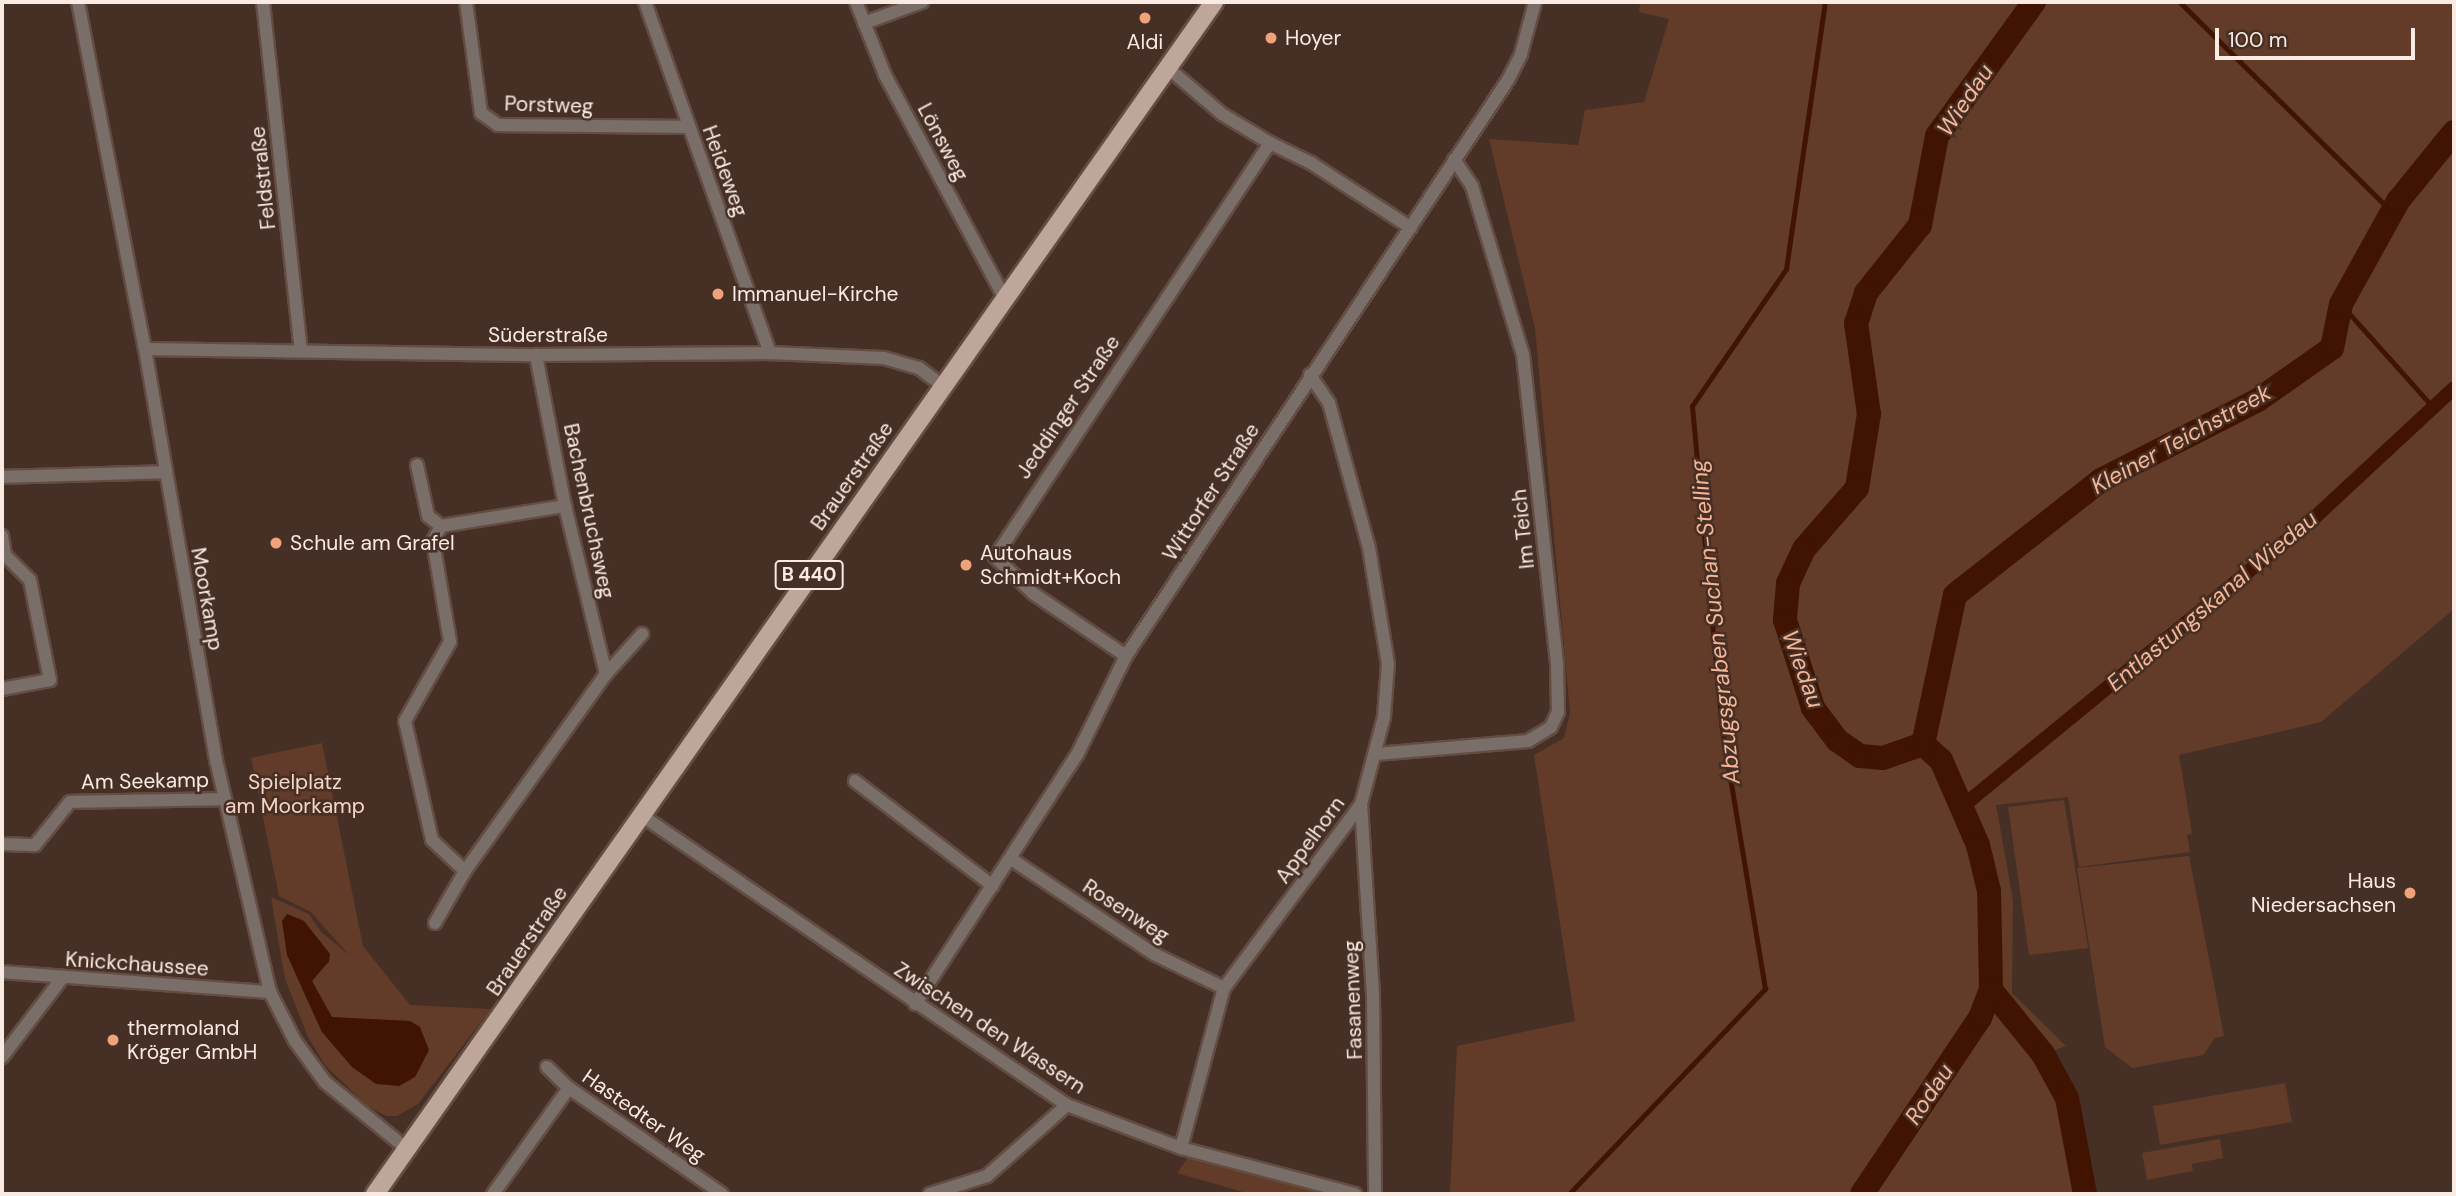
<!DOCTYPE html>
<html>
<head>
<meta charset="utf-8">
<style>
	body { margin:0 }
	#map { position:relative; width:2456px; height:1196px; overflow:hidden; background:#462f24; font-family:"DM Sans",sans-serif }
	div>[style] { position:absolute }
	.green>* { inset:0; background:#623c28 }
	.water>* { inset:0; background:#401400 }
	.stream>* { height:4.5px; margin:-2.25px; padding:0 2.25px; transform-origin:2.25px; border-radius:2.25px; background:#401400 }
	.canal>* { height:14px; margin:-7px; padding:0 7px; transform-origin:7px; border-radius:7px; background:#401400 }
	.river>* { height:24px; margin:-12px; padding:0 12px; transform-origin:12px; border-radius:12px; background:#401400 }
	.roads { filter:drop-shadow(2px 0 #634d43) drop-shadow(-2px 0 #634d43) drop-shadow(0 2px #634d43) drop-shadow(0 -2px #634d43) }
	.street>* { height:12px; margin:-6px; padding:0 6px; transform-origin:6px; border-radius:6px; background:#7a6e69 }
	.primary>* { height:18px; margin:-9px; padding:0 9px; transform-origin:9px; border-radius:9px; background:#bea69b }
	.dots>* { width:19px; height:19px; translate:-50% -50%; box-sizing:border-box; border:4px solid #462f24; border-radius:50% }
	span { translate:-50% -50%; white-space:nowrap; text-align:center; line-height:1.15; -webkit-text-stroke:5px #462f24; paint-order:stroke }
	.shield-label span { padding:2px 5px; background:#462f24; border:2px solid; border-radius:5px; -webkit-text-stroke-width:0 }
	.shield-label { font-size:19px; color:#f9eae3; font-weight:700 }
	.poi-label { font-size:21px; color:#f9eae3 }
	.left { translate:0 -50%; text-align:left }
	.right { translate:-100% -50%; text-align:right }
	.street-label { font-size:21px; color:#f9eae3 }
	.park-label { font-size:21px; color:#f6d6c6 }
	.water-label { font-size:23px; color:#f5b596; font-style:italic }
	.frame { position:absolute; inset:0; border:4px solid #f9eae3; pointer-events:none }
	.scale { position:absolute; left:2215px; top:28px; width:200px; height:32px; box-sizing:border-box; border:4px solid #f9eae3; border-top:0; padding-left:9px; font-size:21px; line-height:24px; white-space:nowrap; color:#f9eae3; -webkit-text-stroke:5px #462f24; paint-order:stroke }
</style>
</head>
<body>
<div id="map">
	<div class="green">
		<div style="clip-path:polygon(1640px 2px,2454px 2px,2454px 609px,2321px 722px,2179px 755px,2192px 834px,2187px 835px,2190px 852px,2079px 867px,2068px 797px,1996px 805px,2013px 900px,2012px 993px,2066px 1046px,2050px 1052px,2075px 1097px,2092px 1194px,1450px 1194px,1457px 1046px,1575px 1021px,1534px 755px,1564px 738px,1570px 713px,1535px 328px,1489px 139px,1578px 145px,1585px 110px,1644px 102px,1669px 19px,1639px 12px)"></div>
		<div style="clip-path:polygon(evenodd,322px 743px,363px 946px,410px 1005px,491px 1009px,418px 1104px,397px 1116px,386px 1116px,367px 1106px,325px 1065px,308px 1037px,285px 979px,271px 897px,309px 914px,321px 932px,349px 955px,311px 912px,279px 896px,251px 758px,322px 743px,299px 917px,330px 954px,329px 962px,312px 981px,322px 1008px,332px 1018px,410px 1021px,322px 1032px,302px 989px,299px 917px)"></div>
		<div style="clip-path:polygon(2064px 800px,2088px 948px,2029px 955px,2008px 807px)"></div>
		<div style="clip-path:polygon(2189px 856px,2224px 1036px,2215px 1038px,2203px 1055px,2132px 1068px,2105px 1047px,2077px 868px)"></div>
		<div style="clip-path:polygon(2285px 1083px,2292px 1122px,2160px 1145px,2153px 1106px)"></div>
		<div style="clip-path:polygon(2220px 1139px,2223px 1158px,2192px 1164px,2193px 1171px,2147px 1180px,2142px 1153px)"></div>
		<div style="clip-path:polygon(1189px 1156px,1270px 1180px,1333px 1194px,1250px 1194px,1177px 1173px)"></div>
	</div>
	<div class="water">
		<div style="clip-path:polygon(287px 914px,304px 921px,330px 954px,329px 961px,312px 981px,332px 1017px,410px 1021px,420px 1027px,429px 1050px,415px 1077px,399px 1086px,376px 1084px,352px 1067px,322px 1032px,287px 955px,282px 921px)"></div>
	</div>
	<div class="stream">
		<div style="left:2180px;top:2px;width:298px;rotate:44.7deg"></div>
		<div style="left:2341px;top:304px;width:138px;rotate:48.2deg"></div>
		<div style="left:1569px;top:1194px;width:284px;rotate:-46.3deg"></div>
		<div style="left:1765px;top:989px;width:263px;rotate:-99.4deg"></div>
		<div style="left:1722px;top:730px;width:325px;rotate:-95.3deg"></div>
		<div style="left:1692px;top:406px;width:166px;rotate:-55.5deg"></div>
		<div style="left:1786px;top:269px;width:270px;rotate:-81.7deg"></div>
	</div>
	<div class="canal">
		<div style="left:1963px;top:806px;width:453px;rotate:-39.4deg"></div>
		<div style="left:2313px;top:519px;width:192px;rotate:-42.9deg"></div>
	</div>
	<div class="river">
		<div style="left:2034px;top:2px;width:165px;rotate:125.9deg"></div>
		<div style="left:1937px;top:136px;width:91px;rotate:100.8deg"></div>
		<div style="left:1920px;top:225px;width:87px;rotate:128.5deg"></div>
		<div style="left:1866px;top:293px;width:32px;rotate:108deg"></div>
		<div style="left:1856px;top:323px;width:92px;rotate:81.9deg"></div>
		<div style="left:1869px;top:414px;width:75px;rotate:99.2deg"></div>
		<div style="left:1857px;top:488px;width:81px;rotate:131deg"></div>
		<div style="left:1804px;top:549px;width:38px;rotate:115deg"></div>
		<div style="left:1788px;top:584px;width:36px;rotate:95deg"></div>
		<div style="left:1785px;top:620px;width:92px;rotate:72.3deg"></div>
		<div style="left:1813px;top:708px;width:40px;rotate:53deg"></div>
		<div style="left:1837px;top:740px;width:28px;rotate:35deg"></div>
		<div style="left:1860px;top:756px;width:23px;rotate:5deg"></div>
		<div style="left:1883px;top:758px;width:42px;rotate:-19.3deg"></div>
		<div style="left:1923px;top:744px;width:24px;rotate:42deg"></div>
		<div style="left:1941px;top:760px;width:93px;rotate:66.5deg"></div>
		<div style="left:1978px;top:845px;width:47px;rotate:76.6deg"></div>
		<div style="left:1989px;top:891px;width:99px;rotate:88.8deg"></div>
		<div style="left:1991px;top:990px;width:82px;rotate:50.9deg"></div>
		<div style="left:2043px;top:1054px;width:50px;rotate:61.4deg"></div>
		<div style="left:2067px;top:1098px;width:98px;rotate:79.4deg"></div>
		<div style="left:1923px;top:744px;width:152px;rotate:-77.9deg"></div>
		<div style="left:1955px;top:595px;width:186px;rotate:-38.2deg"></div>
		<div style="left:2101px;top:480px;width:176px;rotate:-27deg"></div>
		<div style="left:2258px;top:400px;width:90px;rotate:-35.1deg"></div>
		<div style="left:2332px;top:348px;width:45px;rotate:-78.4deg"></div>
		<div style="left:2341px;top:304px;width:118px;rotate:-61deg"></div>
		<div style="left:2398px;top:201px;width:89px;rotate:-50.9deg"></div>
		<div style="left:1862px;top:1194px;width:212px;rotate:-56.2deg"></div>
		<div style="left:1980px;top:1018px;width:30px;rotate:-69deg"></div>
	</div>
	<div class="roads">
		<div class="street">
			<div style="left:78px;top:2px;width:353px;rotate:79.1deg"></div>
			<div style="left:145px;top:349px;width:417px;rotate:80.2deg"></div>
			<div style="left:216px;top:760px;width:238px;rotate:76.9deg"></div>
			<div style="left:270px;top:992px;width:55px;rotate:63deg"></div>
			<div style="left:295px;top:1041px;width:51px;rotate:53.8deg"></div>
			<div style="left:325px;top:1082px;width:106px;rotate:39.3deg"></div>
			<div style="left:263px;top:2px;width:351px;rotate:83.8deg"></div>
			<div style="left:466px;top:2px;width:112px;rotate:82.3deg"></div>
			<div style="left:481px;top:113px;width:21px;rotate:35deg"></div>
			<div style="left:498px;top:125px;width:191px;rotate:0.6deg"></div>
			<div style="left:645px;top:2px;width:373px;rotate:70.4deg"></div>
			<div style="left:856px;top:2px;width:79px;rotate:68.3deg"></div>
			<div style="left:885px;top:75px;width:252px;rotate:61.8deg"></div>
			<div style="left:864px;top:23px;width:62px;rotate:-19.9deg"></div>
			<div style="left:1270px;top:143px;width:46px;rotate:26deg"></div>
			<div style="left:1311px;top:163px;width:119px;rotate:33deg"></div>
			<div style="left:145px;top:349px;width:391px;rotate:0.9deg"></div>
			<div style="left:536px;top:355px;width:234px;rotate:-0.5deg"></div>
			<div style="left:770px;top:353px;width:114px;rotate:2.5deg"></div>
			<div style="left:884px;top:358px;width:36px;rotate:16deg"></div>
			<div style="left:919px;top:368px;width:30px;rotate:37deg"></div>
			<div style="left:417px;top:465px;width:52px;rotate:77.8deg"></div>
			<div style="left:428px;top:516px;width:16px;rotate:38deg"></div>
			<div style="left:441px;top:526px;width:17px;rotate:118deg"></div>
			<div style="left:433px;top:541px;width:102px;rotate:80.4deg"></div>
			<div style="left:450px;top:642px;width:91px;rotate:119.7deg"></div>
			<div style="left:405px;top:721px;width:122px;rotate:77.2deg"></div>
			<div style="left:432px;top:840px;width:45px;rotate:43.2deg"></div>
			<div style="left:2px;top:477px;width:164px;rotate:-1.7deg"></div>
			<div style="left:441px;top:526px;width:126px;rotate:-9.2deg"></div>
			<div style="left:2px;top:536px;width:19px;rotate:81deg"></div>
			<div style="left:5px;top:555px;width:35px;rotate:45deg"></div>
			<div style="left:30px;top:580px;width:102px;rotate:78.7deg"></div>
			<div style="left:50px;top:680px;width:49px;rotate:169.4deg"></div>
			<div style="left:1126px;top:656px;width:111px;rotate:-146deg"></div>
			<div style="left:1034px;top:594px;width:54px;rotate:-136.5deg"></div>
			<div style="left:995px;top:557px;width:497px;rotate:-56.4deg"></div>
			<div style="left:1270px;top:143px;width:56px;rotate:-148.9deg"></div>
			<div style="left:1222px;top:114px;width:72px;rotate:-139.5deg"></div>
			<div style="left:606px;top:674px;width:54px;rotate:-48deg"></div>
			<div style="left:1376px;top:754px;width:153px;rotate:-4.9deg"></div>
			<div style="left:1528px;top:741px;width:27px;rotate:-31deg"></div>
			<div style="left:1551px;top:727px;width:17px;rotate:-65deg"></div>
			<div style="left:1558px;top:712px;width:49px;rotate:-91.2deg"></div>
			<div style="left:1557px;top:663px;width:310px;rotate:-96.3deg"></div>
			<div style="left:1523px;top:355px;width:177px;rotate:-106.8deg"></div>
			<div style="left:1472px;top:186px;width:32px;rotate:-124deg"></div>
			<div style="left:855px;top:781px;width:173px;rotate:37.3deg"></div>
			<div style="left:1361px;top:804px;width:192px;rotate:86.4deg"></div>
			<div style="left:1373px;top:996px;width:198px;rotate:89.4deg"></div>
			<div style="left:641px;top:815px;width:515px;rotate:34.25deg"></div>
			<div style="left:1067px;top:1105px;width:122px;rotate:20.7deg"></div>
			<div style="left:1181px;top:1148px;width:180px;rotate:14.8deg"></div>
			<div style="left:2px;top:844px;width:33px;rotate:2deg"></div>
			<div style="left:35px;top:845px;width:55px;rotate:-50.9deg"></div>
			<div style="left:70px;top:802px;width:155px;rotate:-1.1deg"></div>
			<div style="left:1011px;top:859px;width:172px;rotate:33.6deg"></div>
			<div style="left:1154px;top:954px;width:78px;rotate:25.9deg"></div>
			<div style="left:435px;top:923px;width:60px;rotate:-60deg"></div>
			<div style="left:465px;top:871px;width:242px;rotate:-54.4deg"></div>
			<div style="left:606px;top:674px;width:173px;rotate:-103.7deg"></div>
			<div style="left:565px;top:506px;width:154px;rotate:-100.9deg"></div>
			<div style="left:2px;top:972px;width:269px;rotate:4.3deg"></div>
			<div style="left:915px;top:1004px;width:297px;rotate:-57deg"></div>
			<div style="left:1077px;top:755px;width:110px;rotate:-63.7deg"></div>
			<div style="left:1126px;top:656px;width:691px;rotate:-56.45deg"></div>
			<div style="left:1508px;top:80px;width:29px;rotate:-63deg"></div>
			<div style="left:1521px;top:54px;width:54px;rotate:-74.9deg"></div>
			<div style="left:2px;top:1057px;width:101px;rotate:-52.7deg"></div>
			<div style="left:547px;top:1067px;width:30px;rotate:44deg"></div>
			<div style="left:569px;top:1088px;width:186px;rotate:34.7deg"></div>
			<div style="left:1181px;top:1148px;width:166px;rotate:-75deg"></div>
			<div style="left:1224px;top:988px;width:229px;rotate:-53.3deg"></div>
			<div style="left:1361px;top:804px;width:90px;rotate:-75.2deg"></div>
			<div style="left:1384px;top:717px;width:53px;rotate:-85.7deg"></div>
			<div style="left:1388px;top:664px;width:118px;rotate:-99.3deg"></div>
			<div style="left:1369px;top:548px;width:150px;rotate:-105.4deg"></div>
			<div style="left:1329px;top:403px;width:34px;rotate:-124deg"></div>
			<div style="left:493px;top:1194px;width:130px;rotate:-54.4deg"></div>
			<div style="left:930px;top:1194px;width:60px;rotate:-17.5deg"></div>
			<div style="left:987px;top:1176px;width:107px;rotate:-41.6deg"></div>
		</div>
		<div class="primary">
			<div style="left:375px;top:1194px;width:1458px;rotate:-54.86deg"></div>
		</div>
	</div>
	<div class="dots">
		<div style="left:1145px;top:18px;background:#f0a27a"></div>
		<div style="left:1271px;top:38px;background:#f0a27a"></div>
		<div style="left:718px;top:294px;background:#f0a27a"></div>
		<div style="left:276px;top:543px;background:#f0a27a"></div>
		<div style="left:966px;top:565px;background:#f0a27a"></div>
		<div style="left:2410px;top:893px;background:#f0a27a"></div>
		<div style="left:113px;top:1040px;background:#f0a27a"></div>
	</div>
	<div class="shield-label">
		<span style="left:809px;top:575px">B 440</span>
	</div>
	<div class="poi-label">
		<span class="left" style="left:1285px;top:38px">Hoyer</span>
		<span style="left:1145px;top:42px">Aldi</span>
		<span class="left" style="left:732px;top:294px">Immanuel-Kirche</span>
		<span class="left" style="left:290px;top:543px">Schule am Grafel</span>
		<span class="left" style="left:980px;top:565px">Autohaus<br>Schmidt+Koch</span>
		<span class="right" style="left:2396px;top:893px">Haus<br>Niedersachsen</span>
		<span class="left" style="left:127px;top:1040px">thermoland<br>Kröger GmbH</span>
	</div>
	<div class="street-label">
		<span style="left:549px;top:105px;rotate:2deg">Porstweg</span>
		<span style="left:943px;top:142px;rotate:62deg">Lönsweg</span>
		<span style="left:725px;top:171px;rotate:70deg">Heideweg</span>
		<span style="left:263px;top:178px;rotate:-96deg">Feldstraße</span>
		<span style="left:548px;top:335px">Süderstraße</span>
		<span style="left:1068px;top:407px;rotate:-56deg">Jeddinger Straße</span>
		<span style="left:852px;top:476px;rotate:-55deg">Brauerstraße</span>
		<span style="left:1211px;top:492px;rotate:-57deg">Wittorfer Straße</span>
		<span style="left:589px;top:511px;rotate:78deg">Bachenbruchsweg</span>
		<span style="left:1523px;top:529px;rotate:-96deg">Im Teich</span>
		<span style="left:207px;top:599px;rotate:80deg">Moorkamp</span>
		<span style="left:145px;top:781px;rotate:-1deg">Am Seekamp</span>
		<span style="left:1310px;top:840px;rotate:-54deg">Appelhorn</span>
		<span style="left:1126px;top:911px;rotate:33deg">Rosenweg</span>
		<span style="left:527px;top:941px;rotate:-56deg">Brauerstraße</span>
		<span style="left:137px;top:964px;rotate:4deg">Knickchaussee</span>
		<span style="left:1353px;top:1000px;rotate:-92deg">Fasanenweg</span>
		<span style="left:990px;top:1028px;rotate:33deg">Zwischen den Wassern</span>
		<span style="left:644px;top:1116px;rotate:35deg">Hastedter Weg</span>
	</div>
	<div class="park-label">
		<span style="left:295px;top:794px">Spielplatz<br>am Moorkamp</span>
	</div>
	<div class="water-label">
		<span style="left:1965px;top:100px;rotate:-56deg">Wiedau</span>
		<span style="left:2181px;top:439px;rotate:-29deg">Kleiner Teichstreek</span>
		<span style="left:2212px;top:601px;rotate:-40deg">Entlastungskanal Wiedau</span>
		<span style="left:1715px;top:622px;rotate:-96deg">Abzugsgraben Suchan-Stelling</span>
		<span style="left:1803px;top:669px;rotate:70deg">Wiedau</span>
		<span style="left:1929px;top:1094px;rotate:-56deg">Rodau</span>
	</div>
	<div class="frame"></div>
	<div class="scale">100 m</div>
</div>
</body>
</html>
